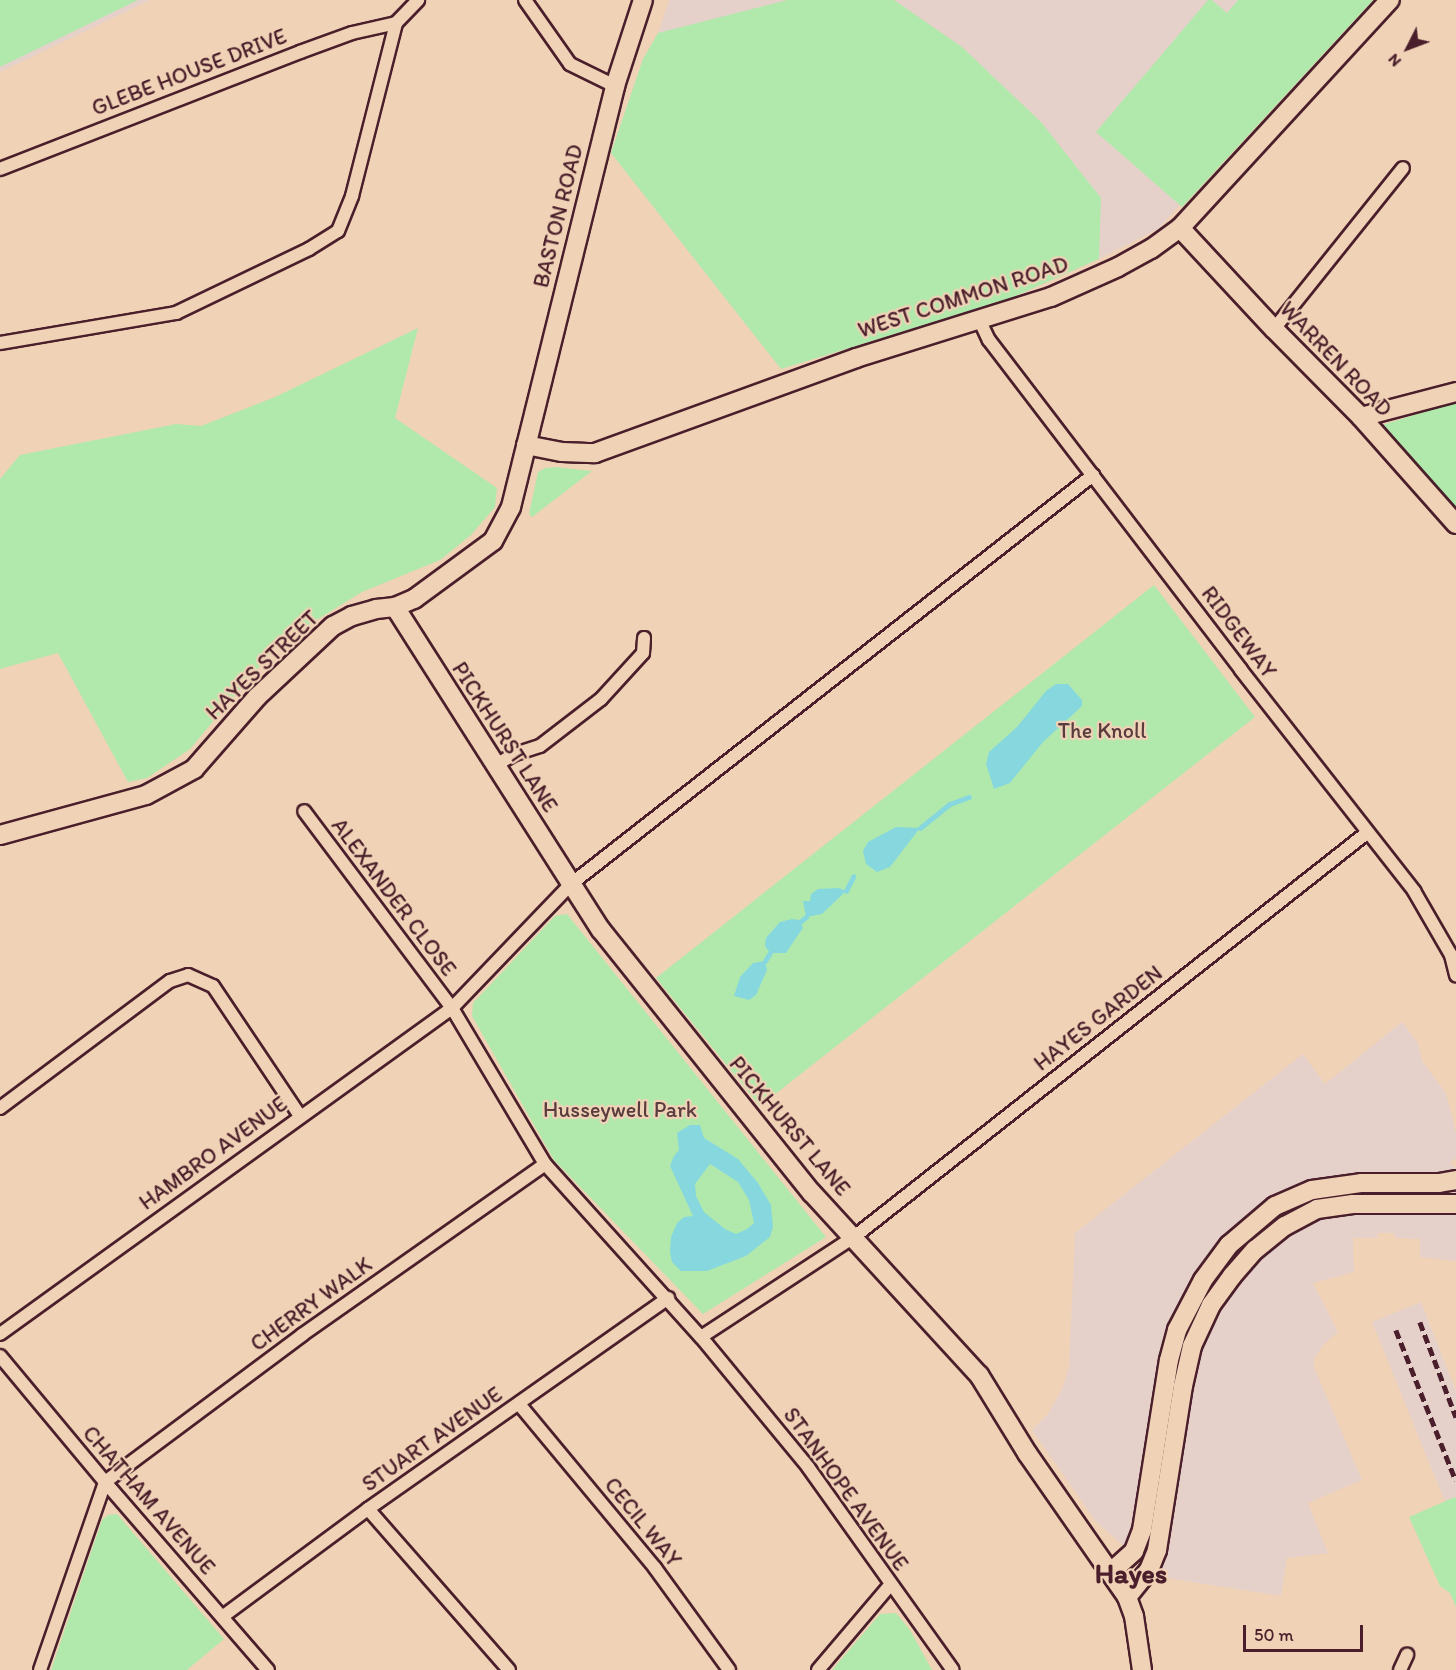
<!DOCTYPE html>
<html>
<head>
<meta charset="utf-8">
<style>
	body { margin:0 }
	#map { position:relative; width:1456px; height:1670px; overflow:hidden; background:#f0d2b6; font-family:Itim,sans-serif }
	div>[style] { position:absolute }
	.built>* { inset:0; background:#e6d1ca }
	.green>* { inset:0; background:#b1e9ac }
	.water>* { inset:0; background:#87d8de }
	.stream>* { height:4.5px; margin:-2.25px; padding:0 2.25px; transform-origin:2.25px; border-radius:2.25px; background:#87d8de }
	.roads { filter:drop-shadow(2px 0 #4a1f2b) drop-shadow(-2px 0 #4a1f2b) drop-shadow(0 2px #4a1f2b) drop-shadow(0 -2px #4a1f2b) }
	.street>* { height:12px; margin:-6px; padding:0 6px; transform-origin:6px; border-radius:6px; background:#f0d2b6 }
	.secondary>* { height:18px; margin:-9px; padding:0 9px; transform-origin:9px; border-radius:9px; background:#f0d2b6 }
	.rail>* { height:4.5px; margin-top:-2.25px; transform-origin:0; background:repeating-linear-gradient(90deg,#4a1f2b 0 9px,transparent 0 13.5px) }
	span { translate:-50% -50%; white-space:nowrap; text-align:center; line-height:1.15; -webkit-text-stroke:4.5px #f0d2b6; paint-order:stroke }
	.street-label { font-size:22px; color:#4a1f2b }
	.park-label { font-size:22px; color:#593d3e }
	.district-label { font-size:28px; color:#4a1f2b; font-weight:700 }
	.north { position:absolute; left:1378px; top:18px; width:60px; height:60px; -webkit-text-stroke:4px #f0d2b6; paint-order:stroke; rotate:228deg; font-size:16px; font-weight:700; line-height:24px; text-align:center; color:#4a1f2b }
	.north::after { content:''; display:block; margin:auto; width:21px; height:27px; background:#4a1f2b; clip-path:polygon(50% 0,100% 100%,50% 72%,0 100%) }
	.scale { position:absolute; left:1243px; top:1625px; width:120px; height:27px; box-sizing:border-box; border:3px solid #4a1f2b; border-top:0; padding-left:8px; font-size:18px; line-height:21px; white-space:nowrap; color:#4a1f2b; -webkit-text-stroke:4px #f0d2b6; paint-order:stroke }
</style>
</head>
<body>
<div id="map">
	<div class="built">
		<div style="clip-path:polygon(0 0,150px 0,0 72px)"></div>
		<div style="clip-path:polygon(669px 0,1365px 0,1158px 229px,1099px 259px,1011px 298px,781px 369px,611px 153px,643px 59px,658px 33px)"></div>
		<div style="clip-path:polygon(1402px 1022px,1418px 1043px,1422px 1061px,1446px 1093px,1456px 1133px,1456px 1158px,1450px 1163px,1456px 1168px,1456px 1261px,1420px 1257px,1420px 1239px,1395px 1238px,1394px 1233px,1378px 1233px,1377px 1238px,1353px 1238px,1354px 1272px,1313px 1283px,1338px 1332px,1322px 1346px,1314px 1360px,1314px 1367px,1362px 1480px,1308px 1503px,1328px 1553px,1287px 1558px,1281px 1596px,1160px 1577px,1097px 1523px,1032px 1430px,1048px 1414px,1063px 1387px,1069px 1366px,1075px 1233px,1303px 1054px,1325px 1084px)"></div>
		<div style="clip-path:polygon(1421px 1302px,1456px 1391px,1456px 1503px,1445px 1502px,1372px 1322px)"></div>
	</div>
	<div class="green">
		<div style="clip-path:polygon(0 0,138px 0,0 67px)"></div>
		<div style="clip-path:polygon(787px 0,894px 0,962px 47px,1041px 122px,1101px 198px,1099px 259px,1011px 298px,781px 369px,611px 153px,643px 59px,658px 33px)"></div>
		<div style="clip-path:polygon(1208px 0,1212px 0,1227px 13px,1238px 0,1373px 0,1182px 207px,1096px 132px)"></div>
		<div style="clip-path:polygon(418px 328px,395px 418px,497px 488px,495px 507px,471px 535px,440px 560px,362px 592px,279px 643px,190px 749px,147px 778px,128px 782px,58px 653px,0 669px,0 479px,20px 455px,176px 424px,201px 426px,275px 397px)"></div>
		<div style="clip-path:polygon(1456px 402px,1456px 509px,1379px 426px)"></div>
		<div style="clip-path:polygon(555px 467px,592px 471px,532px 517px,529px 514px,538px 472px,545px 468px)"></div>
		<div style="clip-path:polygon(1154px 585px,1255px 717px,760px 1106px,656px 978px)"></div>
		<div style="clip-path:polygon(567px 914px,826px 1237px,703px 1314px,554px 1160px,472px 1016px,473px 1003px,555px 916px)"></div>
		<div style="clip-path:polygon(1455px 1497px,1456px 1499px,1456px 1607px,1450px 1593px,1440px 1586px,1409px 1517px)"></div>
		<div style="clip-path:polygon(117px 1514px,224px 1639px,187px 1670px,51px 1670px,102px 1520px,108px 1515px)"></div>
		<div style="clip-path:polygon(896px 1613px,910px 1630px,932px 1670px,832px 1670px,880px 1614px)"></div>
	</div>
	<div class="water">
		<div style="clip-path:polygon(1056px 684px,1068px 684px,1082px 700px,1082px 706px,1043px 742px,1010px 783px,994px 789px,986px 764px,989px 752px,1017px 727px,1046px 691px)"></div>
		<div style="clip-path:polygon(896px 827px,920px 828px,890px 867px,877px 872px,866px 864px,863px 851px,868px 842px)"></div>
		<div style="clip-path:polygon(839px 888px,846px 891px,822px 914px,806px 917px,803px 901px,810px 901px,811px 894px,818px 889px)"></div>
		<div style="clip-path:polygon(792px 919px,800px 920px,803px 928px,796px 938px,786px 953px,770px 953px,765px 946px,766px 938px,780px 922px)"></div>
		<div style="clip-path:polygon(765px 961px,767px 970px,756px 995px,749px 1000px,734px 996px,740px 977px,753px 963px)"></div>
		<div style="clip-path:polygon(evenodd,690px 1125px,700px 1125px,704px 1138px,738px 1159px,758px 1183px,771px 1205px,773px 1227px,770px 1237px,746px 1256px,707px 1271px,681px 1271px,672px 1262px,670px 1252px,671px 1237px,677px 1223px,684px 1217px,693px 1216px,670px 1166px,674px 1156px,679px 1150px,677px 1133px,690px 1125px,710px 1164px,738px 1182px,749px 1200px,754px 1223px,747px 1229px,736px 1234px,725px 1229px,704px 1212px,696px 1196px,695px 1184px,710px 1164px)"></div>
	</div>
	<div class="stream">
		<div style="left:920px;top:828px;width:38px;rotate:-39deg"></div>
		<div style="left:950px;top:804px;width:20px;rotate:-20deg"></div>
		<div style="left:846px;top:891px;width:16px;rotate:-63deg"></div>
		<div style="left:800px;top:922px;width:8px;rotate:-40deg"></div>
		<div style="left:765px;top:961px;width:9px;rotate:-58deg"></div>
	</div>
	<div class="roads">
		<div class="street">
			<div style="left:525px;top:0;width:78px;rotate:54.9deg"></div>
			<div style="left:570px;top:64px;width:50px;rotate:26.1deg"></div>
			<div style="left:0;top:169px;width:322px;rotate:-21.3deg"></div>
			<div style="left:300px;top:52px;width:55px;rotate:-20.1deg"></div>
			<div style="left:352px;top:33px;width:45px;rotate:-12.8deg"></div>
			<div style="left:979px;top:319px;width:23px;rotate:65deg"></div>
			<div style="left:989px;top:340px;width:415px;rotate:52.6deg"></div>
			<div style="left:1241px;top:670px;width:281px;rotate:51.9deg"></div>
			<div style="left:1414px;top:891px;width:74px;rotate:60deg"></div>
			<div style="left:1451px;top:955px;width:21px;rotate:76deg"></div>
			<div style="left:1274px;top:329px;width:206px;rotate:-51.3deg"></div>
			<div style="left:0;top:343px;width:179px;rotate:-9.7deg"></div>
			<div style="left:176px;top:313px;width:148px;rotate:-25.7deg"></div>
			<div style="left:309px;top:249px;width:34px;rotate:-32deg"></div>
			<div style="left:338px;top:231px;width:38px;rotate:-68deg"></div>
			<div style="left:352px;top:196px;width:179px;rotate:-75.7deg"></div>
			<div style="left:396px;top:23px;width:32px;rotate:-46deg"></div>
			<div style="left:1093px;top:475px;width:663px;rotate:141.92deg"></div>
			<div style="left:571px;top:884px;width:172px;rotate:133.8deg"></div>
			<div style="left:452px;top:1008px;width:182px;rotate:59.2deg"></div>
			<div style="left:545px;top:1164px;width:233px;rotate:48deg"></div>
			<div style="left:701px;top:1337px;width:183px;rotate:-33.2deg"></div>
			<div style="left:854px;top:1237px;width:654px;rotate:-38.24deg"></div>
			<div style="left:494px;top:766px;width:24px;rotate:-30deg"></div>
			<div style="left:515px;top:754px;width:26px;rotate:-18deg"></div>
			<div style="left:540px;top:746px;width:77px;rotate:-37.6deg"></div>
			<div style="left:601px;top:699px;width:62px;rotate:-47.6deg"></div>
			<div style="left:643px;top:653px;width:15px;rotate:-86deg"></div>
			<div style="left:0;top:1108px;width:212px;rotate:-36.8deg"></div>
			<div style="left:170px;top:981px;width:19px;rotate:-18deg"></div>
			<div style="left:188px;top:975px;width:27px;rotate:24deg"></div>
			<div style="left:213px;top:986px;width:156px;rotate:56.2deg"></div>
			<div style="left:0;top:1334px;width:557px;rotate:-35.8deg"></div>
			<div style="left:452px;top:1008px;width:246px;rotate:-126.9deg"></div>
			<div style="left:701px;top:1337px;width:168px;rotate:50.5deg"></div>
			<div style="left:808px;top:1467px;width:249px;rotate:54.5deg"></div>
			<div style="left:0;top:1356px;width:164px;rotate:50.2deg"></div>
			<div style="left:105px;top:1482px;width:249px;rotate:49.1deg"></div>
			<div style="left:519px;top:1404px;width:213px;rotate:50.3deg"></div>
			<div style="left:655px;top:1568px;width:126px;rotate:54deg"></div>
			<div style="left:368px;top:1509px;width:214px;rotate:48.8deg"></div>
			<div style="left:222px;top:1617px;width:182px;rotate:-36.5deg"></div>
			<div style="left:368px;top:1509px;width:367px;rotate:-35.1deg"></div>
			<div style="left:40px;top:1670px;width:199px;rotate:-70.9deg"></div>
			<div style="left:105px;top:1482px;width:246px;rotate:-36.7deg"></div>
			<div style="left:302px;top:1335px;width:297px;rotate:-35.1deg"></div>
			<div style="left:818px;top:1670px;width:111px;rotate:-49.7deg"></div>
			<div style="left:1400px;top:1670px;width:17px;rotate:-65deg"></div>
		</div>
		<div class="secondary">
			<div style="left:1180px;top:228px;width:138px;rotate:47.1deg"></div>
			<div style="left:1274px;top:329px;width:124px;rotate:45.3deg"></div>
			<div style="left:1361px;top:417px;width:143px;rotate:48.4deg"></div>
			<div style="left:1361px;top:417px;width:98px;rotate:-14.7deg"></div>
			<div style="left:526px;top:445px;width:37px;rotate:11deg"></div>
			<div style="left:562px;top:452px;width:33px;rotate:2deg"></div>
			<div style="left:595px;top:453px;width:278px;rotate:-20deg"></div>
			<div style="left:856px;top:358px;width:204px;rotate:-17.4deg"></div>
			<div style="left:1051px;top:297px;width:73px;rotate:-24.1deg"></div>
			<div style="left:1118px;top:267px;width:38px;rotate:-29deg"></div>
			<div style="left:1151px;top:249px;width:36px;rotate:-36deg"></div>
			<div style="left:1180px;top:228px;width:310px;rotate:-47.4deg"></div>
			<div style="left:395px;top:607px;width:383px;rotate:57.5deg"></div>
			<div style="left:601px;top:930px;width:337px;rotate:51.3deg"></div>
			<div style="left:812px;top:1193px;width:247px;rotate:47.5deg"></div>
			<div style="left:979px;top:1375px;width:92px;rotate:58.4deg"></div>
			<div style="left:1027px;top:1453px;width:175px;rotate:55.2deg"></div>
			<div style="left:1127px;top:1597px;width:20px;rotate:70deg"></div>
			<div style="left:1134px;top:1616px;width:55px;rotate:81.6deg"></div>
			<div style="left:0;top:835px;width:151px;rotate:-15.3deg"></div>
			<div style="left:146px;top:795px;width:55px;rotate:-28.4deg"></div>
			<div style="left:194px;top:769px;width:96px;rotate:-48.8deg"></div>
			<div style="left:257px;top:697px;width:104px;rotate:-43.1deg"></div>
			<div style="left:333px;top:626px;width:21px;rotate:-28deg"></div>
			<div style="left:352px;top:616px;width:25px;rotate:-16deg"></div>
			<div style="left:376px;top:609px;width:19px;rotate:-6deg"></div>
			<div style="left:395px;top:607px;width:21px;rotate:-23deg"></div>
			<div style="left:414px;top:599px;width:98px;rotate:-36.3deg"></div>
			<div style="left:493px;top:541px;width:38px;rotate:-62deg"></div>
			<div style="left:511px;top:507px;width:434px;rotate:-76.1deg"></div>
			<div style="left:615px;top:86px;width:90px;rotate:-72deg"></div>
			<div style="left:1111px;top:1572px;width:31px;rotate:-42deg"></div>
			<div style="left:1134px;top:1551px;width:22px;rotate:-69deg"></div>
			<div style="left:1142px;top:1530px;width:172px;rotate:-81deg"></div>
			<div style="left:1169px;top:1360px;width:31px;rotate:-75deg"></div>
			<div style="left:1177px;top:1330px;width:56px;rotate:-62.5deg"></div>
			<div style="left:1203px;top:1280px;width:44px;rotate:-53.4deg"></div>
			<div style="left:1229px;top:1245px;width:60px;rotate:-40.3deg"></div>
			<div style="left:1275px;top:1206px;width:40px;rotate:-23.4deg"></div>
			<div style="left:1312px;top:1190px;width:49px;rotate:-8.1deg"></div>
			<div style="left:1361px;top:1183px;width:78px"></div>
			<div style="left:1439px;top:1183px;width:17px;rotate:-10deg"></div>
			<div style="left:1127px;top:1597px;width:35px;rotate:-51deg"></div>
			<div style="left:1149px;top:1570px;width:22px;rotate:-68deg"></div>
			<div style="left:1157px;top:1550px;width:166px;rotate:-81deg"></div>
			<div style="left:1183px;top:1386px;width:41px;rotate:-77.3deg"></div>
			<div style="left:1192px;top:1346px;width:45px;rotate:-65.1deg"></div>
			<div style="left:1211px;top:1305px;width:36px;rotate:-54deg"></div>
			<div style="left:1232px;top:1276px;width:35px;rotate:-49deg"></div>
			<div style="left:1255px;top:1250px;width:38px;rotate:-39deg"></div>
			<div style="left:1285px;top:1226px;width:36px;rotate:-28deg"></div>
			<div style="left:1317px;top:1209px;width:36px;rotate:-8deg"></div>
			<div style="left:1353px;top:1204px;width:103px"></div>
		</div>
	</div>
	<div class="rail">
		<div style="left:1420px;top:1322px;width:102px;rotate:69.2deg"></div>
		<div style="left:1396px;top:1330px;width:162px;rotate:68.3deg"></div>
	</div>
	<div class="street-label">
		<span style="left:189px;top:72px;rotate:-21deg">GLEBE HOUSE DRIVE</span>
		<span style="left:558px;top:216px;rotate:-76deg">BASTON ROAD</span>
		<span style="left:963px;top:297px;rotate:-18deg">WEST COMMON ROAD</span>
		<span style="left:1336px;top:359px;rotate:46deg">WARREN ROAD</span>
		<span style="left:1239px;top:632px;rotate:53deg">RIDGEWAY</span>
		<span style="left:262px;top:665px;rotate:-44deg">HAYES STREET</span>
		<span style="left:505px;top:737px;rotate:57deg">PICKHURST LANE</span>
		<span style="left:394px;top:897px;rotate:53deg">ALEXANDER CLOSE</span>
		<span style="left:1098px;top:1018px;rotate:-38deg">HAYES GARDEN</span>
		<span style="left:790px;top:1126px;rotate:50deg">PICKHURST LANE</span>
		<span style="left:213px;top:1153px;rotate:-36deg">HAMBRO AVENUE</span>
		<span style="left:311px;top:1304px;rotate:-36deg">CHERRY WALK</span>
		<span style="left:432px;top:1439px;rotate:-35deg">STUART AVENUE</span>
		<span style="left:846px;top:1489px;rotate:54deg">STANHOPE AVENUE</span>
		<span style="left:149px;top:1500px;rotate:49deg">CHATHAM AVENUE</span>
		<span style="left:643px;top:1522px;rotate:51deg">CECIL WAY</span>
	</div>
	<div class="park-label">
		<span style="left:1102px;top:731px">The Knoll</span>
		<span style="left:620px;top:1110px">Husseywell Park</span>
	</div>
	<div class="district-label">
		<span style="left:1131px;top:1573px">Hayes</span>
	</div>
	<div class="north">N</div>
	<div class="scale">50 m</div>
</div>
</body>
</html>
